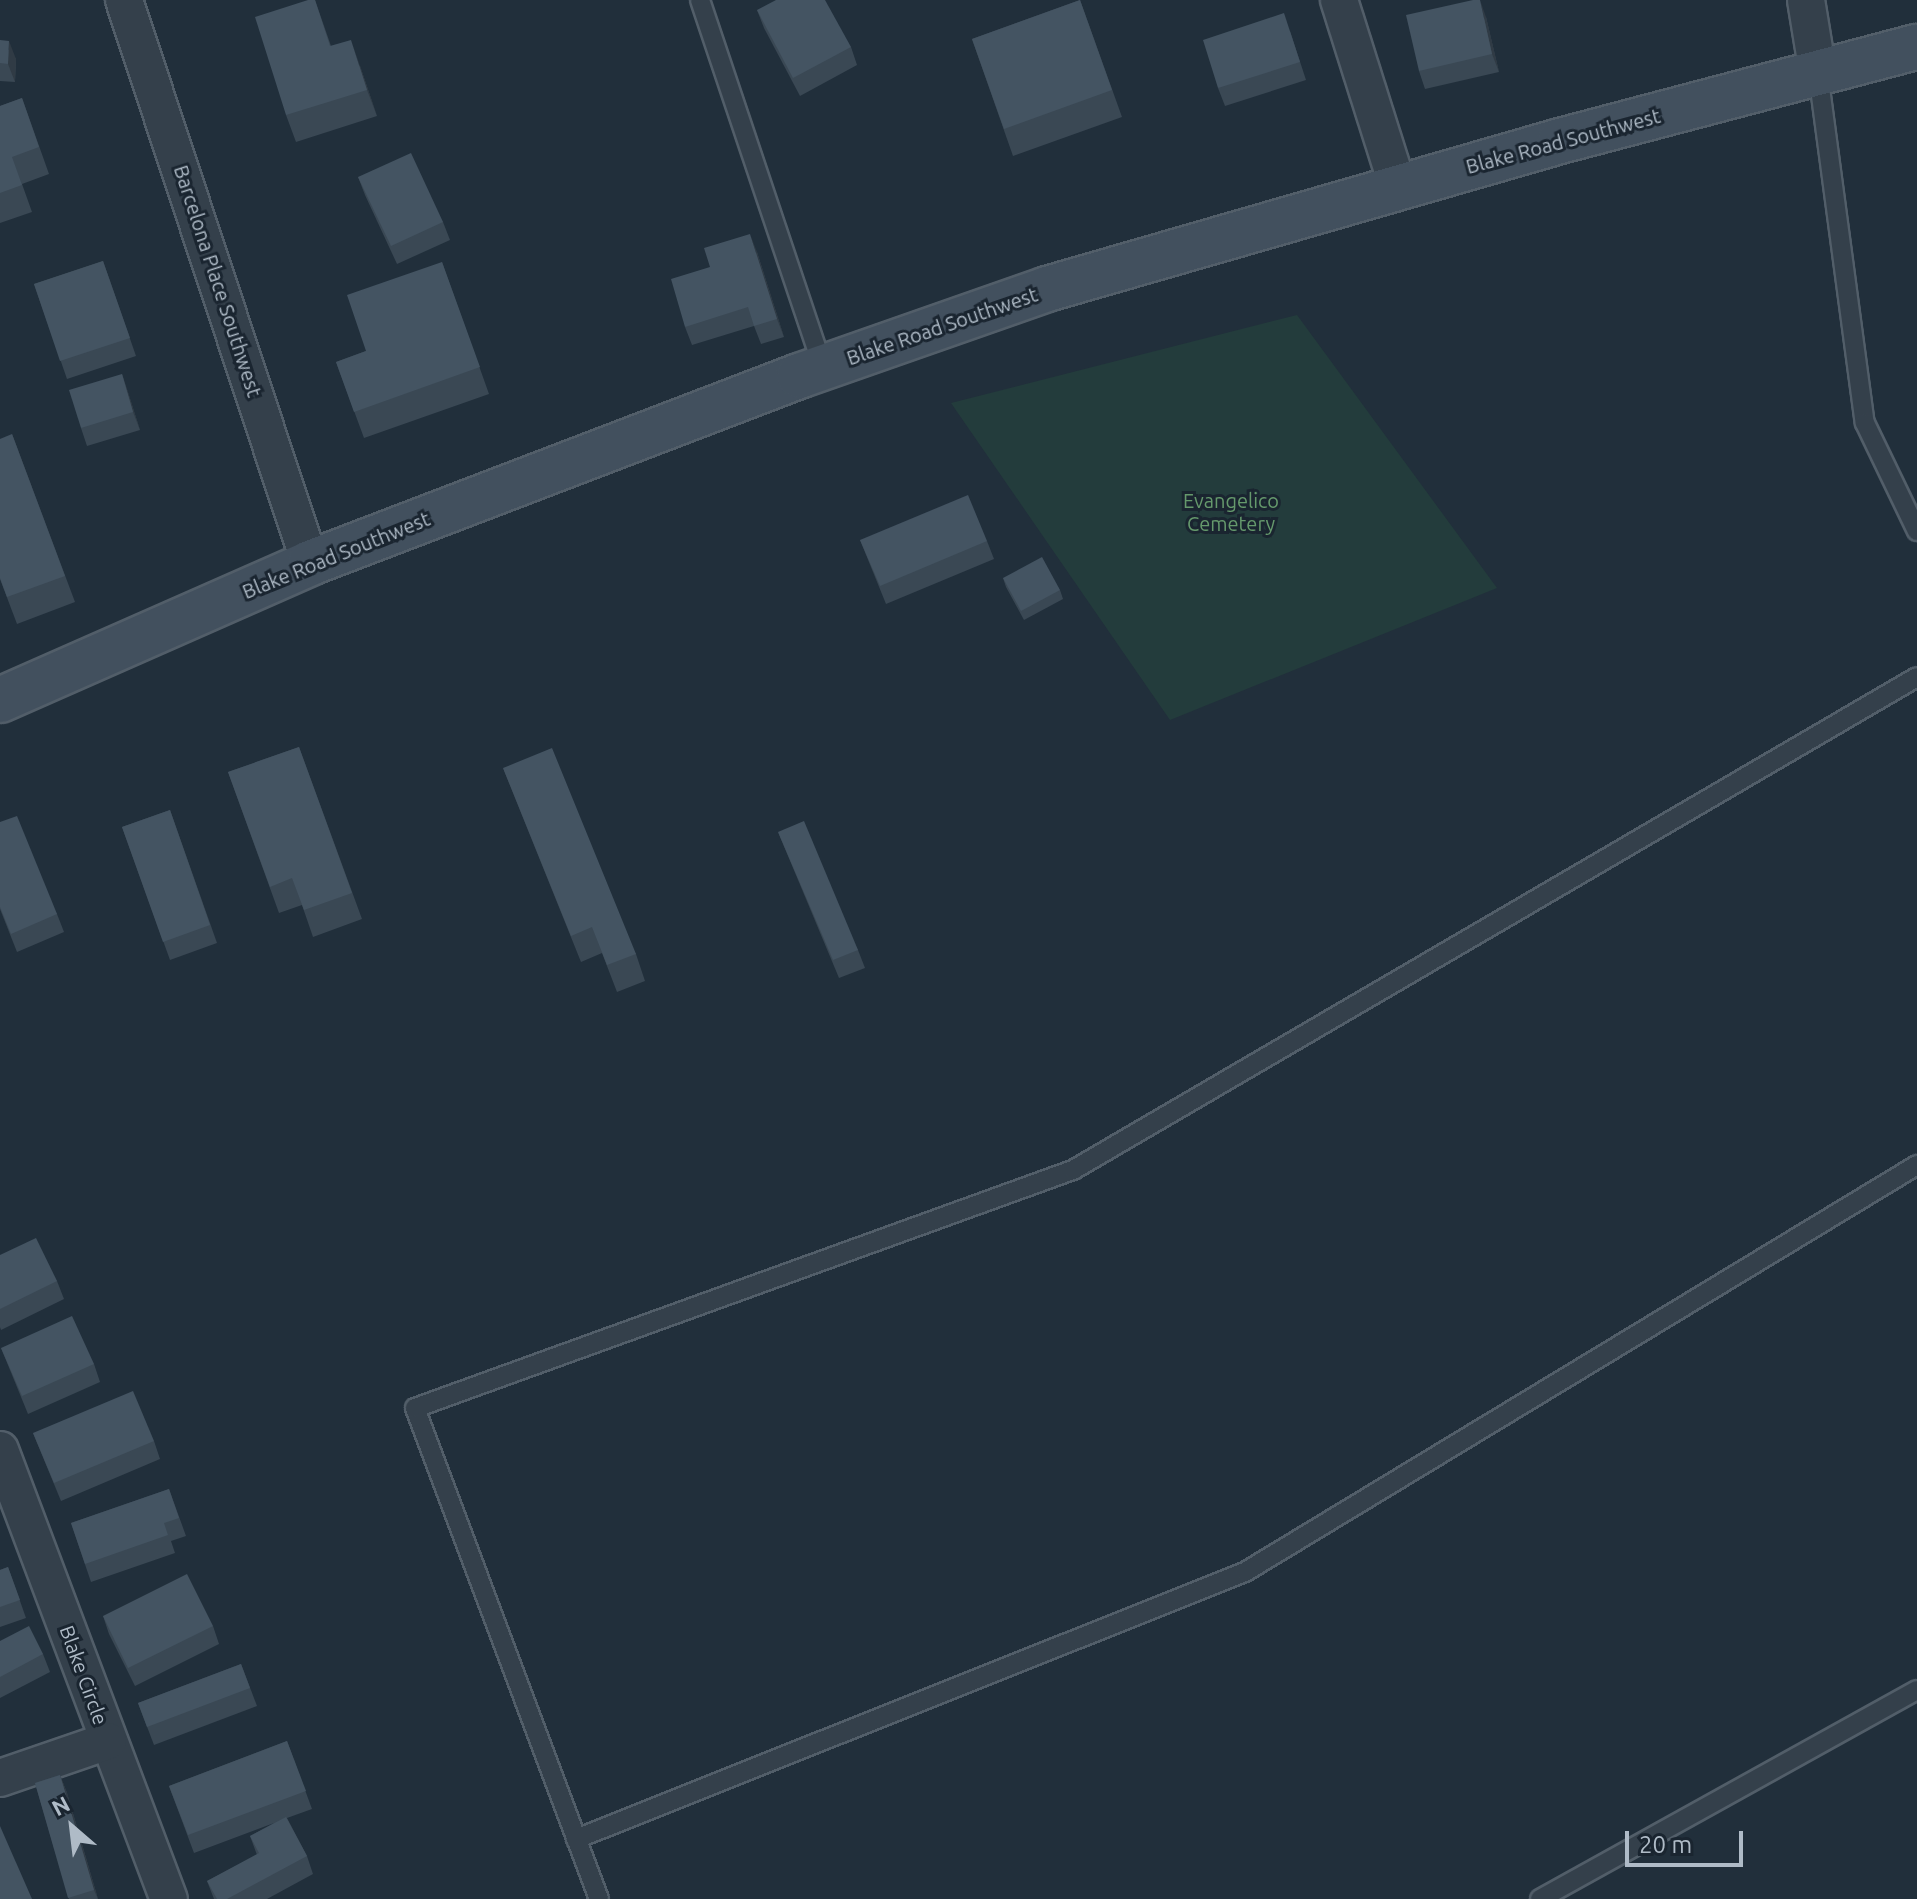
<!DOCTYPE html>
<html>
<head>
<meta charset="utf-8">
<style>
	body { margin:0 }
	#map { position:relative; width:1917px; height:1899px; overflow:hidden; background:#212f3b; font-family:Ubuntu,sans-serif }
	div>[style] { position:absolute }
	.green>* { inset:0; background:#233c3c }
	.roads { filter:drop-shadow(2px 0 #525e69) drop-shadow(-2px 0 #525e69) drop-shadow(0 2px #525e69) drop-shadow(0 -2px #525e69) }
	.lane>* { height:18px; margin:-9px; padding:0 9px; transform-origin:9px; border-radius:9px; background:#34404b }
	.street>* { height:36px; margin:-18px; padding:0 18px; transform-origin:18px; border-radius:18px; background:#34404b }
	.secondary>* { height:44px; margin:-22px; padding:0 22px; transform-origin:22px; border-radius:22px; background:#42505e }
	.wall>* { inset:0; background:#3a4854 }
	.shaded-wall>* { inset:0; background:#303b45 }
	.building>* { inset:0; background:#445462 }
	span { translate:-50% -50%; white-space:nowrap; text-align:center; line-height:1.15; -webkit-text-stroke:6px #1a2530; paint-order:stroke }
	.street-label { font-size:20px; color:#afbbc7 }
	.park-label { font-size:20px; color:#65996c }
	.north { position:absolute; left:32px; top:1787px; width:80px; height:80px; -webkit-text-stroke:6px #1a2530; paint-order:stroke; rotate:332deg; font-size:22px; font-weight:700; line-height:32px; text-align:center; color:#afbbc7 }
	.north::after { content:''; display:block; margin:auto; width:28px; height:36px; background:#afbbc7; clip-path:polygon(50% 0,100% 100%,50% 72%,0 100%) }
	.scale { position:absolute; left:1625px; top:1831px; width:118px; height:36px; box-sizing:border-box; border:4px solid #afbbc7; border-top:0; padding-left:10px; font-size:24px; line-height:28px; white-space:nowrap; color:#afbbc7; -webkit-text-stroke:6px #1a2530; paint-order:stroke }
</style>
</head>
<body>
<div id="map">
	<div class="green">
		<div style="clip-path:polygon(1297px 315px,1497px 588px,1170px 720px,951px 403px)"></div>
	</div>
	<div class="roads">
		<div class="lane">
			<div style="left:700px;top:0;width:388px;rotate:71.5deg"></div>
			<div style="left:1818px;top:73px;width:353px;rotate:82.4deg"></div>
			<div style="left:1865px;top:423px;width:120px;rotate:64.3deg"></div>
			<div style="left:576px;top:1839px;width:720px;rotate:-21.76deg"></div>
			<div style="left:1245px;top:1572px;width:786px;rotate:-31.2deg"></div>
			<div style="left:599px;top:1899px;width:524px;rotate:-110.54deg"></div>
			<div style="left:415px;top:1408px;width:700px;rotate:-19.89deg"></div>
			<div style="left:1073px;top:1170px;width:977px;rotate:-30.29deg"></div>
			<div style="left:1540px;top:1899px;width:431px;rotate:-29deg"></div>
		</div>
		<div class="street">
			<div style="left:124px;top:0;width:593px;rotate:71.72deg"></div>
			<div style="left:1339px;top:0;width:196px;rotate:72.5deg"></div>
			<div style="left:1806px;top:0;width:74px;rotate:80.7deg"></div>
			<div style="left:0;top:1450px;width:480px;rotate:69.4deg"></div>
			<div style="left:0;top:1778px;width:114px;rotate:-18.9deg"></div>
		</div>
		<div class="secondary">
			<div style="left:0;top:700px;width:339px;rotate:-23.8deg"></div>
			<div style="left:310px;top:563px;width:524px;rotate:-20.93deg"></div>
			<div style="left:799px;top:376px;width:263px;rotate:-19.3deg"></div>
			<div style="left:1047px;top:289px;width:534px;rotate:-16.09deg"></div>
			<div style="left:1560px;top:141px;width:369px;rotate:-14.8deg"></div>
		</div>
	</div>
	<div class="wall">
		<div style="clip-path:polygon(315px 0,331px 46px,360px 66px,377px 116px,296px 142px,286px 115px)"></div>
		<div style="clip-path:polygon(1080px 0,1122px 117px,1013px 156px,972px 39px)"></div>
		<div style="clip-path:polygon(757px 10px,851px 47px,857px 65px,800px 96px,764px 28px)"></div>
		<div style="clip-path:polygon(1486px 17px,1499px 72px,1425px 89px,1419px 71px)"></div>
		<div style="clip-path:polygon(1290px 31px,1306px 80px,1225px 106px,1218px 88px)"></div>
		<div style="clip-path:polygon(0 40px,16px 59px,15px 82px,0 81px)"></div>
		<div style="clip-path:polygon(22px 98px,49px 174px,22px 184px,32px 212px,0 223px,0 106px)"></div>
		<div style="clip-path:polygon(358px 177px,443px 222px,450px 240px,397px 264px,365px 195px)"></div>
		<div style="clip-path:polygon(757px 252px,784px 337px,761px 344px,754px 326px,692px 345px,685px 327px)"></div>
		<div style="clip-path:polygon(103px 261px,136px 356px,67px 379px,34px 284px)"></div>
		<div style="clip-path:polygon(442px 262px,489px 394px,364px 438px,336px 362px,366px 351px)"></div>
		<div style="clip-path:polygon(122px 374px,140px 430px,87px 446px,81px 428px)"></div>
		<div style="clip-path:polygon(12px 434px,75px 602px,17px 624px,0 579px)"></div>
		<div style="clip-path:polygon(860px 540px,987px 541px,994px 559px,886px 604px)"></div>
		<div style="clip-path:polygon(1003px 578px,1060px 590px,1063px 599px,1024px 620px,1006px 587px)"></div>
		<div style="clip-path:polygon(299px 747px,362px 919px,313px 937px,302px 905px,279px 913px,228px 772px)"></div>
		<div style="clip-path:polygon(503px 768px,636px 954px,645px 981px,617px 992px,602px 953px,581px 962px)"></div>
		<div style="clip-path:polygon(170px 810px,217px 943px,170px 960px,122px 827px)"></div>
		<div style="clip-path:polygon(0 822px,57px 914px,64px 932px,17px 952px,0 909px)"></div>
		<div style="clip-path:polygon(778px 832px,858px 950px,865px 968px,839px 978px)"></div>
		<div style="clip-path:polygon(0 1255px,57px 1281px,64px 1299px,1px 1330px,0 1327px)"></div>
		<div style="clip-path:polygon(1px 1348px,94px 1364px,100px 1382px,28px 1414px)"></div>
		<div style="clip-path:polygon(33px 1433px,154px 1441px,160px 1459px,61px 1501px)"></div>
		<div style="clip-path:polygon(169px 1489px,186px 1536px,171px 1541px,175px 1553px,91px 1582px,71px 1523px)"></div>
		<div style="clip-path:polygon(8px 1567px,26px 1618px,0 1627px,0 1570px)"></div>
		<div style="clip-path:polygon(103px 1616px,213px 1626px,219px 1644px,135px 1686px,109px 1634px)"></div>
		<div style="clip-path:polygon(0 1641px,43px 1654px,50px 1672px,0 1698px)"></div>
		<div style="clip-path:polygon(241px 1664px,257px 1706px,154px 1745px,138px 1703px)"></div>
		<div style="clip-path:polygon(287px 1741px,312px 1809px,287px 1818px,307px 1856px,313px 1874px,267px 1899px,214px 1899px,207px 1881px,257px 1855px,250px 1836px,274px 1823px,194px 1853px,169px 1786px)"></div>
		<div style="clip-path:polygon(60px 1775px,67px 1793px,98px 1899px,69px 1899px,35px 1783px)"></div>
	</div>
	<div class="shaded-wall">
		<div style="clip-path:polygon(1480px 0,1486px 17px,1499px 72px,1492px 54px)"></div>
		<div style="clip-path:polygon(351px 40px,360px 66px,377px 116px,367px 90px)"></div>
		<div style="clip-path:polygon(9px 41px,16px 59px,15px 82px,8px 64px)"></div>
		<div style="clip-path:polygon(750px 234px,757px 252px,784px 337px,777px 319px)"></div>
		<div style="clip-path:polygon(122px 374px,128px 392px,140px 430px,133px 412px)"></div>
		<div style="clip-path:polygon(60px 1775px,67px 1793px,98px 1899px,94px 1890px)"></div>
	</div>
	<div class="building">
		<div style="clip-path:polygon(308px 0,315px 0,330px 46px,351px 40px,367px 90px,286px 115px,255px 17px)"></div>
		<div style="clip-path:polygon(776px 0,825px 0,851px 47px,793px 78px,757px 10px)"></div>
		<div style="clip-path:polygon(1080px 0,1112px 90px,1004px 129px,972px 39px)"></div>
		<div style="clip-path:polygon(1473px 0,1480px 0,1492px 54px,1419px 71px,1406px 15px)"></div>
		<div style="clip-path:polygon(1284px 13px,1300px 62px,1218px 88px,1203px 40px)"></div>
		<div style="clip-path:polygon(0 40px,9px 41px,8px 64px,0 63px)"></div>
		<div style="clip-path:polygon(22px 98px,39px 147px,12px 157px,22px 185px,0 193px,0 106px)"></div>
		<div style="clip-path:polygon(411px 153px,443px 222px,391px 246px,358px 177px)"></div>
		<div style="clip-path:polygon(750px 234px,777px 319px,754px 326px,748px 307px,685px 327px,671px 279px,710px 267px,704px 248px)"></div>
		<div style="clip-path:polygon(103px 261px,130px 338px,60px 361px,34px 284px)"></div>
		<div style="clip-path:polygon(442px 262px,480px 367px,354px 412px,336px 362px,366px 351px,347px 295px)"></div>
		<div style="clip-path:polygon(122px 374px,133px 412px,81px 428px,69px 390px)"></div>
		<div style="clip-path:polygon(12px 434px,65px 576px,7px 597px,0 578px,0 439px)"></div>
		<div style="clip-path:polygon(968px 495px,987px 541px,880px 586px,860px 540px)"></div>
		<div style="clip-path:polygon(1042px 557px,1060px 590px,1021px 611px,1003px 578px)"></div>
		<div style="clip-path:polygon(299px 747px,352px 893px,304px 910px,292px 878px,270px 887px,228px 772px)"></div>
		<div style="clip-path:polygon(552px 748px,636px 954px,607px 965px,592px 927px,571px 936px,503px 768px)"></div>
		<div style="clip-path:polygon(170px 810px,210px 925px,163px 942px,122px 827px)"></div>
		<div style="clip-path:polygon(17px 816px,57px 914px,11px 934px,0 907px,0 822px)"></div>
		<div style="clip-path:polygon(804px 821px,858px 950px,833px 960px,778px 832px)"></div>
		<div style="clip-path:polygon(36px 1238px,57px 1281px,0 1309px,0 1255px)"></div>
		<div style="clip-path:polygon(72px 1316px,94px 1364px,22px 1396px,1px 1348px)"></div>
		<div style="clip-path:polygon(133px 1391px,154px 1441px,54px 1483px,33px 1433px)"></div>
		<div style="clip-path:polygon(169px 1489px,179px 1518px,164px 1523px,168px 1535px,85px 1564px,71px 1523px)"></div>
		<div style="clip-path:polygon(8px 1567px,20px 1600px,0 1607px,0 1570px)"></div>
		<div style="clip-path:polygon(187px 1574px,213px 1626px,128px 1668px,103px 1616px)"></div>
		<div style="clip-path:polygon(29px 1626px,43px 1654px,0 1677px,0 1641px)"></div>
		<div style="clip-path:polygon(241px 1664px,250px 1688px,147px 1727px,138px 1703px)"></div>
		<div style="clip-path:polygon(287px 1741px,306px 1791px,188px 1835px,169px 1786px)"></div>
		<div style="clip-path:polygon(60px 1775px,94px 1890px,68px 1898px,35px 1783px)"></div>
		<div style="clip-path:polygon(286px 1817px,307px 1856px,227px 1899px,217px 1899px,207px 1881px,259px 1853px,250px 1836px)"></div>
		<div style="clip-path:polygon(0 1826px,32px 1899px,0 1899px)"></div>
	</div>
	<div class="street-label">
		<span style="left:1563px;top:141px;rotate:-15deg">Blake Road Southwest</span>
		<span style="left:218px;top:281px;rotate:72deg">Barcelona Place Southwest</span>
		<span style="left:942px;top:326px;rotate:-19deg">Blake Road Southwest</span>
		<span style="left:336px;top:555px;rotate:-22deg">Blake Road Southwest</span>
		<span style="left:84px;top:1675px;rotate:70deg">Blake Circle</span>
	</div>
	<div class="park-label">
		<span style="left:1231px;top:512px">Evangelico<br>Cemetery</span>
	</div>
	<div class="north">N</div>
	<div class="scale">20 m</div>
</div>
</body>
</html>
